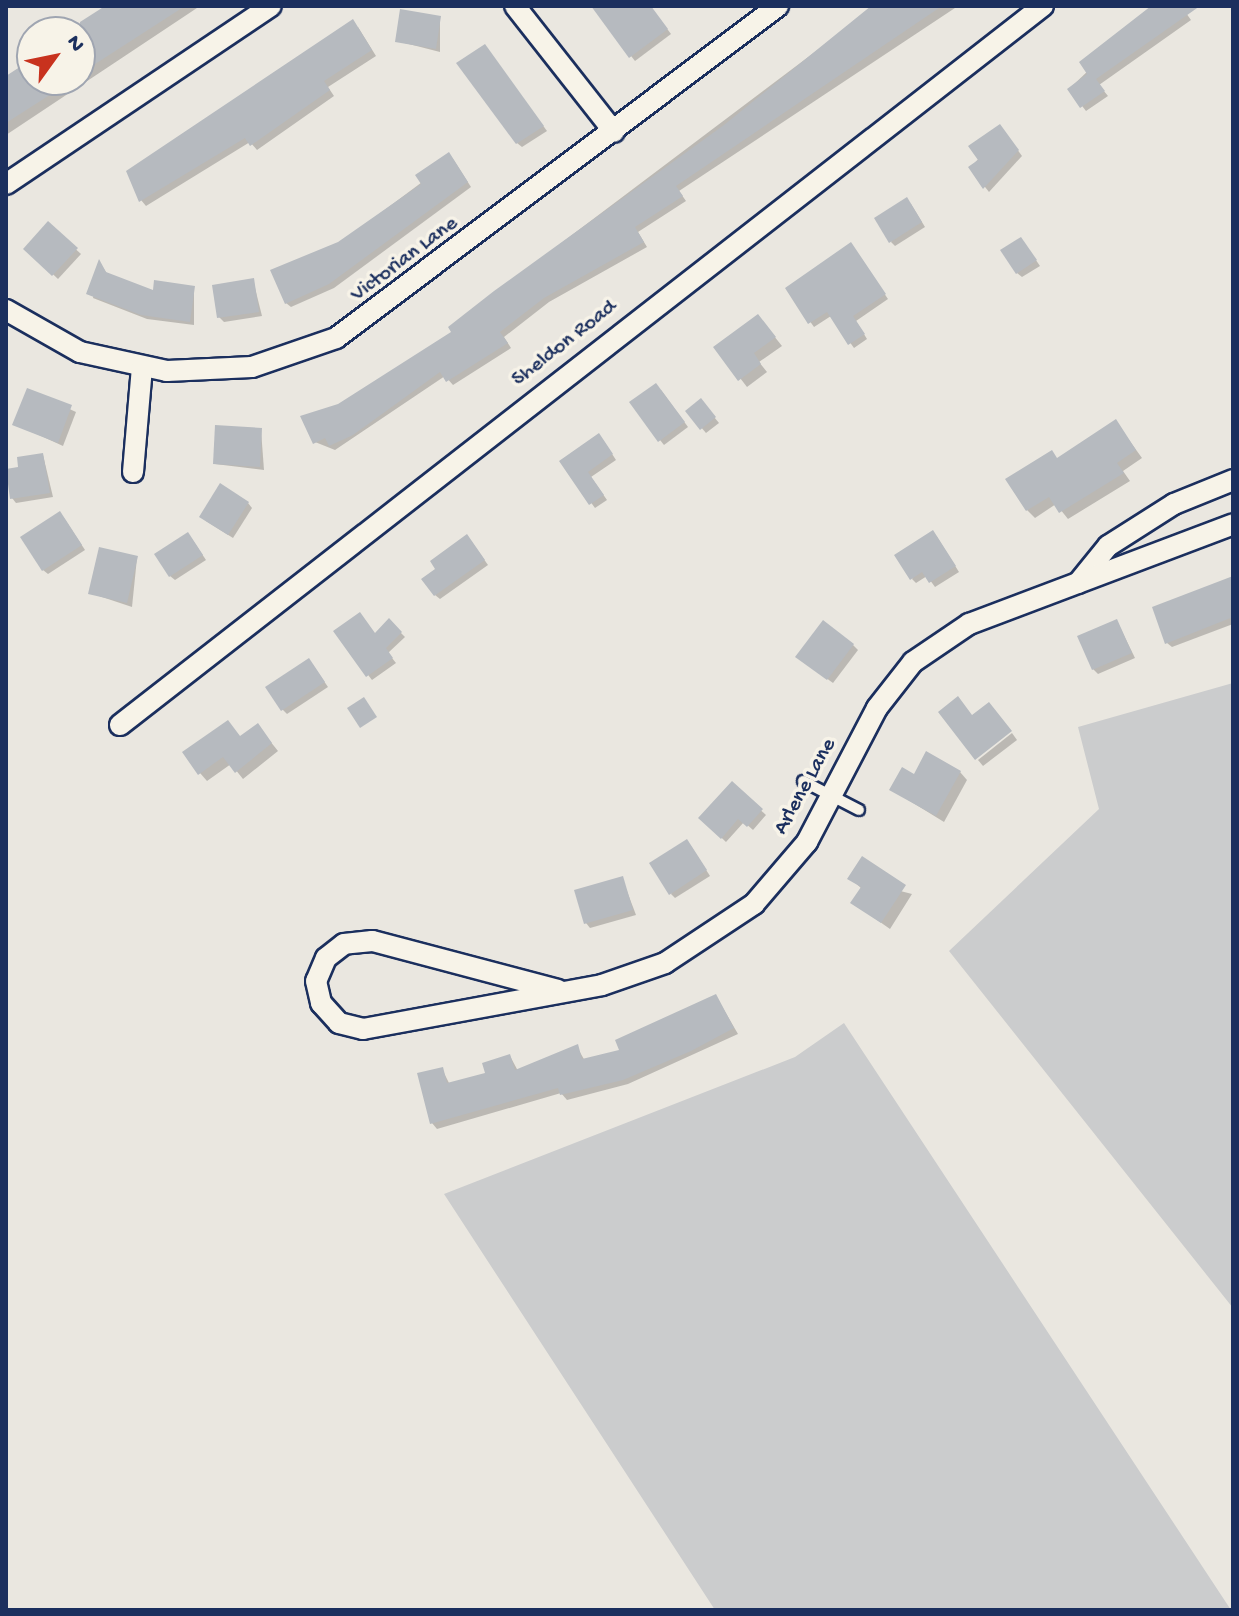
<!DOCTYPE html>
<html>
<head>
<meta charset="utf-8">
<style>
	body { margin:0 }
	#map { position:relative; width:1239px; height:1616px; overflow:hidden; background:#eae7e0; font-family:"Gochi Hand",sans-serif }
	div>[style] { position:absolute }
	.green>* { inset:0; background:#cbcccd }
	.shadow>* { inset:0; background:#0003 }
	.building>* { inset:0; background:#b6babf }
	.roads { filter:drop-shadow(2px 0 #1b2f5e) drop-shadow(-2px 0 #1b2f5e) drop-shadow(0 2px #1b2f5e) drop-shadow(0 -2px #1b2f5e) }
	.lane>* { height:10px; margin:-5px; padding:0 5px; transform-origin:5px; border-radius:5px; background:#f7f3e8 }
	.street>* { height:20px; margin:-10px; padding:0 10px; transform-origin:10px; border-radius:10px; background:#f7f3e8 }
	span { translate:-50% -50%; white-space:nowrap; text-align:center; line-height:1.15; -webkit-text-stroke:7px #f7f3e8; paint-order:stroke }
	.street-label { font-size:22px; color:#1b2f5e }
	.frame { position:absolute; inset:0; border:8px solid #1b2f5e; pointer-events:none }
	.north { position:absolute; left:16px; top:16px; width:80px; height:80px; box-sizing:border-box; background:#f7f3e8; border:2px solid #9fa5b1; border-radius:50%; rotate:57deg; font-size:22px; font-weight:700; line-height:32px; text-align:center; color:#1b2f5e }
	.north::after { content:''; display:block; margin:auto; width:28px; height:36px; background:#c8321e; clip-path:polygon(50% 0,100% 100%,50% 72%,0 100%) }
</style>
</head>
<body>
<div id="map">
	<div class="green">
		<div style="clip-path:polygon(1233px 683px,1233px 1308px,949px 951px,1099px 809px,1078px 727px)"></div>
		<div style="clip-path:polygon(844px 1023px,1231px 1610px,715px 1610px,444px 1194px,795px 1057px)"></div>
	</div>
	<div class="shadow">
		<div style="clip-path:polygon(112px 6px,200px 6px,6px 135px,6px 78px,26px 66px,22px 59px,32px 52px,32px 80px,80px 80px,80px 32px,69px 32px)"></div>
		<div style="clip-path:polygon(592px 6px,650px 6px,671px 34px,635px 61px)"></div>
		<div style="clip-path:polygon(876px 6px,958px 6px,679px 191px,686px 201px,638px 232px,647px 247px,549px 302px,504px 337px,511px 348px,453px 385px,445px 376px,335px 450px,315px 442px,338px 405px,454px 333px,495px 293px)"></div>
		<div style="clip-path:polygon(1156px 6px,1181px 6px,1191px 20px,1099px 85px,1108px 96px,1086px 111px,1069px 89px)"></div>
		<div style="clip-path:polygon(440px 18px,440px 52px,397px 41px)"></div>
		<div style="clip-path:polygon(358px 27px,376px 56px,328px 87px,334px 96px,257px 150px,250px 142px,146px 206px,141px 200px,128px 172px)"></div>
		<div style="clip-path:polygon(489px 52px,547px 131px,522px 147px,517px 143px)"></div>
		<div style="clip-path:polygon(1004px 131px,1022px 156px,989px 192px,970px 168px)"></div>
		<div style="clip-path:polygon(453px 159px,471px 187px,334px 288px,291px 307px,286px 303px,339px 244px)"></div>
		<div style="clip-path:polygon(911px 204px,925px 227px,895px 246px,891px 242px)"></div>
		<div style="clip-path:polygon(48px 224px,81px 254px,58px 279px,26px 249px)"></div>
		<div style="clip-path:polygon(1025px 244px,1040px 266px,1022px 277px,1017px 273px)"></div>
		<div style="clip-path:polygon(854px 249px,888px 299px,856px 321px,867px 339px,854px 348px,831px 316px,814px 327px,787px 289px)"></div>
		<div style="clip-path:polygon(100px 263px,108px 275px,155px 293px,194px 288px,194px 325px,147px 319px,93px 298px)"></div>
		<div style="clip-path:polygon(253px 280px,262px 316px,224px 322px,219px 317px)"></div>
		<div style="clip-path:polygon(758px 316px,782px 346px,759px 362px,767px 372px,747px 387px,716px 347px)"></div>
		<div style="clip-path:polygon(28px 390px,76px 412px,63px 446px,15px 424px)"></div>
		<div style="clip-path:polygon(661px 390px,688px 427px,664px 445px,660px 440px)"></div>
		<div style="clip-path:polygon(705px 406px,719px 423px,706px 433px,688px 412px)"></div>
		<div style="clip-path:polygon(1116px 422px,1142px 458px,1123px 471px,1130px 481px,1068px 519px,1056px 504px,1035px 518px,1027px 510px,1058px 459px)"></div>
		<div style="clip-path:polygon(261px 430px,264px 470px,215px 464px)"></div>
		<div style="clip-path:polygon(603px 440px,616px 460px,591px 477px,607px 500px,595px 508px,561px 462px)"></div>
		<div style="clip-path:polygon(43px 455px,53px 497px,16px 503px,12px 498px)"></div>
		<div style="clip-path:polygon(248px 503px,252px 508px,233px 538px,206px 521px)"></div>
		<div style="clip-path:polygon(64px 518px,85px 550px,48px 574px,43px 570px)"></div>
		<div style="clip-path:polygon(937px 537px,959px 572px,935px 587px,927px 576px,916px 583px,912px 579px)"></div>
		<div style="clip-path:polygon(192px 539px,206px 560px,175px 580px,170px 576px)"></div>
		<div style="clip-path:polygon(471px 541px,488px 565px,440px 599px,435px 595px)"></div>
		<div style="clip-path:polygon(137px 558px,132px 607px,90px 593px)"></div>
		<div style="clip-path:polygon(1233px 582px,1233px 624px,1172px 647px,1167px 643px)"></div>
		<div style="clip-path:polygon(389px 621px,405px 637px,388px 653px,396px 663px,372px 680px,335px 632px,375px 635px)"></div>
		<div style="clip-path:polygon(1117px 621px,1135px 658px,1098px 674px,1093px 669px)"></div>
		<div style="clip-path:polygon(853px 645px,858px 650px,833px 683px,803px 661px)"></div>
		<div style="clip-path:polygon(313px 665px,328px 687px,287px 714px,282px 709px)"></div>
		<div style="clip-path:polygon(228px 722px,241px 738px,258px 726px,278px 751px,243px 779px,231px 764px,207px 781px,200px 773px)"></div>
		<div style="clip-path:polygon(1012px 733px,1017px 740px,983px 766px,978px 760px)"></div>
		<div style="clip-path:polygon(960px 772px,967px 780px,944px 822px,892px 790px,914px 776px)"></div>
		<div style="clip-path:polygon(732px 784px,766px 815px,753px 830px,744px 822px,726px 842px,701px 818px)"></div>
		<div style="clip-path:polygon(691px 846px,710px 876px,675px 898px,671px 894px)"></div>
		<div style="clip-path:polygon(622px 878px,636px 915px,590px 928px,586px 923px)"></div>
		<div style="clip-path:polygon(850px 878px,912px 894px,890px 929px,853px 903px,862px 889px)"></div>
		<div style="clip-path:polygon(716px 996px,738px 1034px,628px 1084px,567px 1100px,561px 1093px,437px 1129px,432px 1123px,442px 1069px,450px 1085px,488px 1075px,510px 1056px,518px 1071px,577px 1047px,585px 1061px,622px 1052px)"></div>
	</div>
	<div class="building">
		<div style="clip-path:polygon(105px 6px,185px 6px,92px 66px,80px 47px,80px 22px)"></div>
		<div style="clip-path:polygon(591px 6px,651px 6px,668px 29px,629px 58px)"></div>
		<div style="clip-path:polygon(871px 6px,942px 6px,676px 186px,683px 196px,635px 227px,644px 242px,544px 298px,500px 332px,508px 343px,446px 382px,440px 372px,353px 435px,329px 446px,325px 438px,313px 444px,300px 416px,338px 404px,451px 332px,448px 327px,494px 291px,724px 125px)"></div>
		<div style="clip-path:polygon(1151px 6px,1200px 6px,1096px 79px,1105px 91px,1080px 108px,1067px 89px,1087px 74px,1079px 62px)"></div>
		<div style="clip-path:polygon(400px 9px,441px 16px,436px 49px,395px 42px)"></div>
		<div style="clip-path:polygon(353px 19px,372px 50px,324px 81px,330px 90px,250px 146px,245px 138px,139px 202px,126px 171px)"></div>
		<div style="clip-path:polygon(485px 44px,544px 126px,516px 144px,456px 63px)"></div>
		<div style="clip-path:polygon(32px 59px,32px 80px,73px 80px,6px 123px,6px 76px)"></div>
		<div style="clip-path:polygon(1000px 124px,1019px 150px,983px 189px,968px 167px,978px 160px,968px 146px)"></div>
		<div style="clip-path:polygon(449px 152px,468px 182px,329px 284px,285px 304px,270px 270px,338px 242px,421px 184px,415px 175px)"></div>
		<div style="clip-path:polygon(907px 197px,922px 222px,889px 243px,874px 218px)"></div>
		<div style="clip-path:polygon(48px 221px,78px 248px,52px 276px,23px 249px)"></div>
		<div style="clip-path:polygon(1021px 237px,1037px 260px,1016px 274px,1000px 250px)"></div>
		<div style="clip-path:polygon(851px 242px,886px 294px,853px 316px,865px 334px,848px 345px,827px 312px,808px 324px,785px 288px)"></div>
		<div style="clip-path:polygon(99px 259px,106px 272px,153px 290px,154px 280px,195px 286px,190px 322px,141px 315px,86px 294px)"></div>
		<div style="clip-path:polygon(254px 278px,259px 312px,217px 318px,212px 285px)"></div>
		<div style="clip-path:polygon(758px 314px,776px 337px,754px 353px,761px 364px,738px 381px,713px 347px)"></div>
		<div style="clip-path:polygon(656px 383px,685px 422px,658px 442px,629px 402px)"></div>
		<div style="clip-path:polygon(27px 388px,72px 405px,58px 443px,12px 425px)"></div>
		<div style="clip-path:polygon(701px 398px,716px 417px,700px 430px,685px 411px)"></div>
		<div style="clip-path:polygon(1116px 419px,1136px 450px,1117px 463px,1124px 473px,1059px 513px,1049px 497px,1026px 511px,1005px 479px,1052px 450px,1057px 458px)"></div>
		<div style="clip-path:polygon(215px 425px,262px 428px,260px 467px,213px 464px)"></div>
		<div style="clip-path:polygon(599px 433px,613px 454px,588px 472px,604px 495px,589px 505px,559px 461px)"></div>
		<div style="clip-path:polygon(43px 453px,50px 493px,10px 499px,6px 469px,18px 467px,17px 457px)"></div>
		<div style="clip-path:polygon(220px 483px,249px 502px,228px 535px,199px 517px)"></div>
		<div style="clip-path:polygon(60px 511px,82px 545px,42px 571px,20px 537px)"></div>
		<div style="clip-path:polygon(933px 530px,956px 566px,929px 583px,922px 572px,910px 580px,894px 555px)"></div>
		<div style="clip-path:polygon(188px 532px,203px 555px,169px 577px,154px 554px)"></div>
		<div style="clip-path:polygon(467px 534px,485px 560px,434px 596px,421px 579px,435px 569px,430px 561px)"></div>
		<div style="clip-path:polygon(99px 547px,138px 556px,127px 603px,88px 594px)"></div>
		<div style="clip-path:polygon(1233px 576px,1233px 617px,1165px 644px,1152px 607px)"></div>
		<div style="clip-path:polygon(360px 612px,375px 633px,389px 618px,402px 632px,386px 648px,393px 658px,366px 677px,333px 631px)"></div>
		<div style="clip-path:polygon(1117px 619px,1132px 653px,1092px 670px,1077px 636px)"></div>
		<div style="clip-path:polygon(823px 620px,854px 644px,827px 680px,795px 657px)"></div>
		<div style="clip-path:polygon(309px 658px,325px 682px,281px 711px,265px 687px)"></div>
		<div style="clip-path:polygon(958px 696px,972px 715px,989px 702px,1012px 731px,975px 760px,938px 712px)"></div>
		<div style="clip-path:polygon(364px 697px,377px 717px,360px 728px,347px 708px)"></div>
		<div style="clip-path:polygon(228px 720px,240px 736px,258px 723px,272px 743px,235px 773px,223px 757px,198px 775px,182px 752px)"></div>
		<div style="clip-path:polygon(926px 751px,961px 771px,936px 816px,889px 790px,902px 767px,914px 774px)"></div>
		<div style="clip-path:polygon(732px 781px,763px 809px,747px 827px,738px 819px,721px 839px,698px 818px)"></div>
		<div style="clip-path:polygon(687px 839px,707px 870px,669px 895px,649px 863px)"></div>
		<div style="clip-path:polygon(862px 856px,906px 885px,881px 923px,850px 903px,861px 887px,847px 879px)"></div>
		<div style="clip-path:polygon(623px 876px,633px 910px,584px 924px,574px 890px)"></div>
		<div style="clip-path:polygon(716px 994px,734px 1028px,691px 1051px,623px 1080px,560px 1095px,558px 1088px,430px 1124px,417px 1073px,443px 1067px,447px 1083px,485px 1073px,482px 1063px,510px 1054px,515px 1070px,578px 1044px,582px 1059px,619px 1050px,615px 1040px)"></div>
	</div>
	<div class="roads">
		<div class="lane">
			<div style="left:803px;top:781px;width:63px;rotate:27.4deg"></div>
		</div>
		<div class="street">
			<div style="left:515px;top:6px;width:160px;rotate:51.8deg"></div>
			<div style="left:6px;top:184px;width:319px;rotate:-33.9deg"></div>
			<div style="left:6px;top:310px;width:85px;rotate:29.6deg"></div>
			<div style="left:80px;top:352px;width:89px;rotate:12.3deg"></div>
			<div style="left:167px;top:371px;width:85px;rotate:-2.7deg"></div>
			<div style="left:252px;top:367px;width:89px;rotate:-19deg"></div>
			<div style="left:336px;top:338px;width:553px;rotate:-36.91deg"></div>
			<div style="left:133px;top:472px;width:104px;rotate:-85.1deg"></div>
			<div style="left:1078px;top:583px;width:48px;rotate:-51deg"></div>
			<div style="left:1108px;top:546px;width:78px;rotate:-32.5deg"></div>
			<div style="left:1174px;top:504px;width:64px;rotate:-22.1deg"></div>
			<div style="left:120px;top:725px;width:1170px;rotate:-37.92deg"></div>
			<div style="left:558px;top:990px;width:192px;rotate:-165.2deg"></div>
			<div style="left:372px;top:941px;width:28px;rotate:174deg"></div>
			<div style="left:344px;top:944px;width:23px;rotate:142deg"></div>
			<div style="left:326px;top:958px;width:25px;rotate:113deg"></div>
			<div style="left:316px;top:981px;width:23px;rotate:77deg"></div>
			<div style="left:321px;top:1003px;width:27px;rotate:48deg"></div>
			<div style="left:339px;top:1023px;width:25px;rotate:14deg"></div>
			<div style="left:363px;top:1029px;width:243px;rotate:-10.4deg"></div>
			<div style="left:602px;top:985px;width:67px;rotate:-19.2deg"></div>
			<div style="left:665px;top:963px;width:107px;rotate:-33.5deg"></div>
			<div style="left:754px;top:904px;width:82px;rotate:-49.5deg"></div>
			<div style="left:807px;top:842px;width:151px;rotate:-62.4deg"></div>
			<div style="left:877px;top:708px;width:58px;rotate:-52deg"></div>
			<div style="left:913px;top:662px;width:68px;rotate:-34.2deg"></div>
			<div style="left:969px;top:624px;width:282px;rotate:-20.7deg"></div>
		</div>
	</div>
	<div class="street-label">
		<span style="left:405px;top:260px;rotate:-37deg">Victorian Lane</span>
		<span style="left:565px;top:344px;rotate:-38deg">Sheldon Road</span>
		<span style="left:806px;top:787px;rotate:-61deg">Arlene Lane</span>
	</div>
	<div class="frame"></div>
	<div class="north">N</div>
</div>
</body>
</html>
